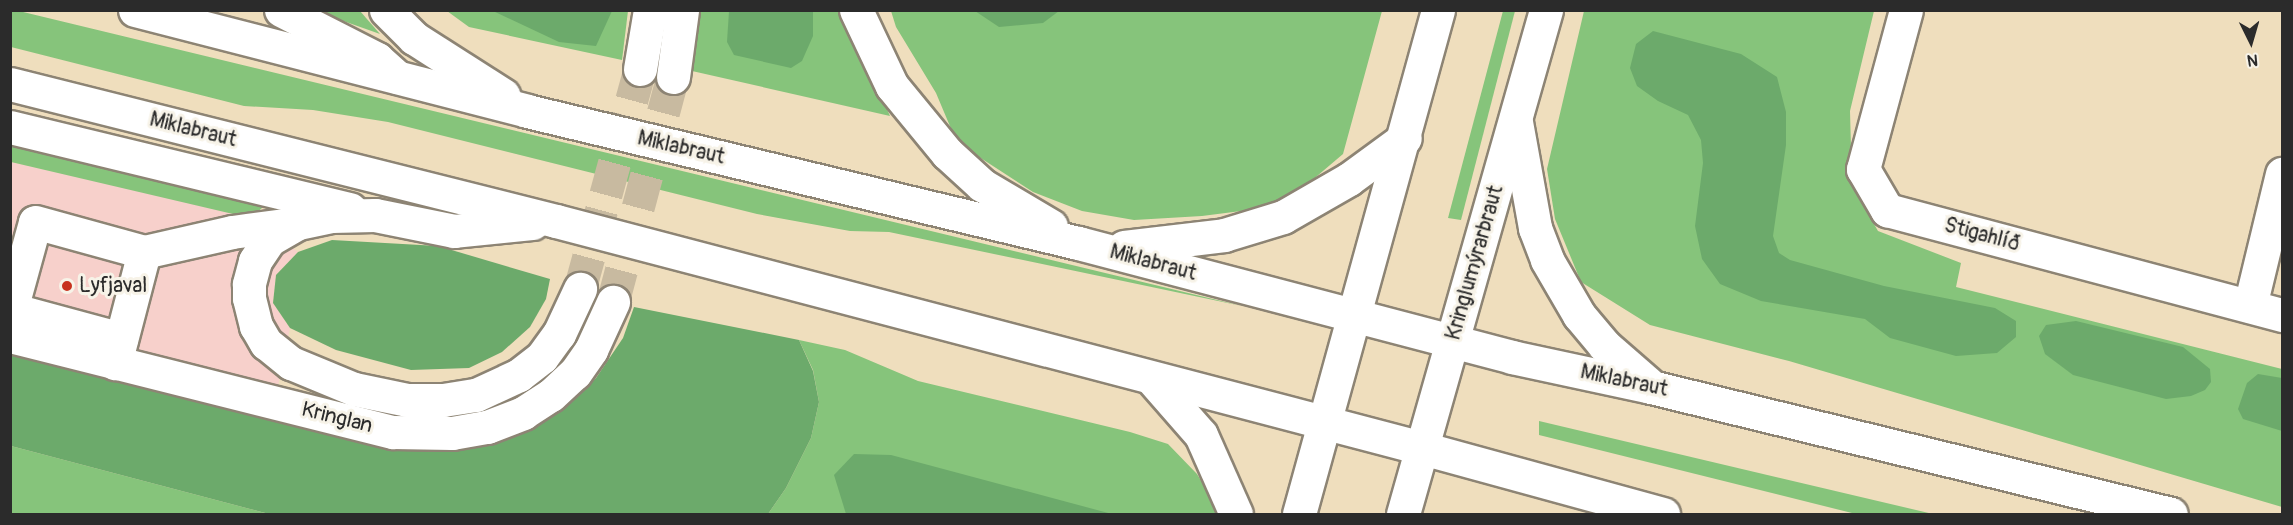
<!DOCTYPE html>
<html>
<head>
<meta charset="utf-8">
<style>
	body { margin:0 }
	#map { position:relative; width:2293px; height:525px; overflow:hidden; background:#efdebd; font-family:Pangolin,sans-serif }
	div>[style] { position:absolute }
	.built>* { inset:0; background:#f7d0cb }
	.green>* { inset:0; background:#86c47b }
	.forest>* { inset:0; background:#6caa6b }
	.minor-tunnel>* { height:33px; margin-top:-16.5px; transform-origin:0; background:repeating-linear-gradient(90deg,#c8baa0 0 33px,transparent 0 49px) }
	.roads { filter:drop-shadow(2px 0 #8d8474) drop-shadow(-2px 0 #8d8474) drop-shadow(0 2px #8d8474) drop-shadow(0 -2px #8d8474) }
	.minor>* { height:33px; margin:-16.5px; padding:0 16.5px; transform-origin:16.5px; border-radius:16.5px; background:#fff }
	.major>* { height:33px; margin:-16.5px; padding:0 16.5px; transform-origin:16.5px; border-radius:16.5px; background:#fff }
	.highway>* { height:33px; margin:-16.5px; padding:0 16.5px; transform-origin:16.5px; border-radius:16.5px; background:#fff }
	.dots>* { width:16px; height:16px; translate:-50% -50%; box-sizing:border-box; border:3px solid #f7f3e8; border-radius:50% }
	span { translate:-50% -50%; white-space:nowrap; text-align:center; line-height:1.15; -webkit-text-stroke:6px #f7f3e8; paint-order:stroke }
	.street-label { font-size:21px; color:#2b2b2b }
	.poi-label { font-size:21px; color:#2b2b2b }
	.left { translate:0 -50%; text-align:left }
	.frame { position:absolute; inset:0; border:12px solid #2b2b2b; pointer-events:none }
	.north { position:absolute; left:2221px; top:12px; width:60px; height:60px; -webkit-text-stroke:4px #f7f3e8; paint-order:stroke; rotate:175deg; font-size:16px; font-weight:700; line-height:24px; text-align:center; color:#2b2b2b }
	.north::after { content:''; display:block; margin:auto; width:21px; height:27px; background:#2b2b2b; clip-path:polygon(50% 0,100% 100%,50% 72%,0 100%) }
</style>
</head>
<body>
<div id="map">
	<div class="built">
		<div style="clip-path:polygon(11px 162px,252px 217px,298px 252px,276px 275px,273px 303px,290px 328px,272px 415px,11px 345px)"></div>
	</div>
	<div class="green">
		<div style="clip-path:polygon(11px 10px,19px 11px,1242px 306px,889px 232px,850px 231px,757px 214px,388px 122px,313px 110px,244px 106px,11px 47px)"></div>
		<div style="clip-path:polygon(360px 11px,380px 34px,318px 12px,329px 10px)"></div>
		<div style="clip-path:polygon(447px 11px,628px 11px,622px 60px,469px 27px)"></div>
		<div style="clip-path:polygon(700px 11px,844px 11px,890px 116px,692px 71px)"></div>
		<div style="clip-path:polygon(891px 11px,1382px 11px,1343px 154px,1290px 199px,1249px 210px,1202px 216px,1134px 220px,1082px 211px,1033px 192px,976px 155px,952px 131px,936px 93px,896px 27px)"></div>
		<div style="clip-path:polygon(1503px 11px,1515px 11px,1461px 220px,1448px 218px)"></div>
		<div style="clip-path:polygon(1584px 11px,1874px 11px,1850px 111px,1852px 186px,1878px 231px,1961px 263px,1956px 287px,2282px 369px,2282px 507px,1789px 361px,1650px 325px,1581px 282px,1555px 219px,1547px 169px)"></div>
		<div style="clip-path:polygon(10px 143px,263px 207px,252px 217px,233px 214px,11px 162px)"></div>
		<div style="clip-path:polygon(799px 340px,845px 350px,918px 381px,1130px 432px,1168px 444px,1197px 474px,1221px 514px,768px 514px,786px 488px,811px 438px,819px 402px,813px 370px)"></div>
		<div style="clip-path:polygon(1539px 421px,1933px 514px,1856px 514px,1539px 435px)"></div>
		<div style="clip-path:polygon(11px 446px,269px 514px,11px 514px)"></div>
	</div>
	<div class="forest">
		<div style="clip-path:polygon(493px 11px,612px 10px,612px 11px,596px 46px,559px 42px)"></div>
		<div style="clip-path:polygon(729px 11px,813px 11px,813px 36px,802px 61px,791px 68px,734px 55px,727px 42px)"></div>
		<div style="clip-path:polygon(975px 11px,1059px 11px,1043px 23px,999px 27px)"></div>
		<div style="clip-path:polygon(1653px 31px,1741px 54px,1777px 77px,1786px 112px,1786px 145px,1773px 236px,1779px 253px,1790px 260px,1884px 286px,1995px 308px,2016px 321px,2016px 337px,1997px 353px,1956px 356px,1890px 338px,1865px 319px,1761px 301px,1720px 284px,1702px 259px,1695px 226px,1703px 163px,1701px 140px,1688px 115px,1658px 101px,1637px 86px,1630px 68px,1636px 44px)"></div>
		<div style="clip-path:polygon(332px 240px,438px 246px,550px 279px,546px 299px,530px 327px,502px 352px,469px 368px,411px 370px,336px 350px,290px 328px,273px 303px,276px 275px,298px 252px)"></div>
		<div style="clip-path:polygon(634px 307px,799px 340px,813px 371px,819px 402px,811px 438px,786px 488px,768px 514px,269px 514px,11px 446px,10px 345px,396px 449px,438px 452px,486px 446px,521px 434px,565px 408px,596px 378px,623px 338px)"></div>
		<div style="clip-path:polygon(2076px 321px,2183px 347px,2210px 369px,2211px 382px,2205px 390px,2191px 396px,2166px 399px,2073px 375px,2045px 354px,2039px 336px,2046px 325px)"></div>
		<div style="clip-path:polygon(2258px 374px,2282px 378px,2282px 431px,2243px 419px,2238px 409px,2247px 383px)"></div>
		<div style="clip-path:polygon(854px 454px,891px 455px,1112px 514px,846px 514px,834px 475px)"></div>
	</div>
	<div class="minor-tunnel">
		<div style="left:580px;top:289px;width:228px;rotate:-74.7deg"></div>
		<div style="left:613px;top:302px;width:233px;rotate:-75.1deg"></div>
	</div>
	<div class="roads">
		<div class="minor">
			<div style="left:281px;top:10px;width:108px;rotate:27deg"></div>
			<div style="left:377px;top:59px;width:27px;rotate:42deg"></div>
			<div style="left:1906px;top:10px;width:165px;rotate:105.1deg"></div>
			<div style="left:1863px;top:169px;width:48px;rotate:59.7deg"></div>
			<div style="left:1887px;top:210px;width:409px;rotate:14.9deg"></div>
			<div style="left:640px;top:69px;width:60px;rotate:-80.4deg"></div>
			<div style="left:673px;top:77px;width:68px;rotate:-82.3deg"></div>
			<div style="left:10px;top:127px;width:350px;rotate:13.6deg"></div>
			<div style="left:375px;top:215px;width:44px;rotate:178.7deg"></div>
			<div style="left:331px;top:216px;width:34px;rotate:168deg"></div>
			<div style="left:298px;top:223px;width:34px;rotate:150deg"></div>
			<div style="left:269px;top:240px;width:25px;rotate:124deg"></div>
			<div style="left:255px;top:261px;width:24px;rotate:105deg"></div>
			<div style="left:249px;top:284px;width:14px;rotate:90deg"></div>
			<div style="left:249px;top:298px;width:29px;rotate:76deg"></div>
			<div style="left:256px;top:326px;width:20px;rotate:60deg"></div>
			<div style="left:266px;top:343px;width:32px;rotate:39deg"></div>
			<div style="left:291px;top:363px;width:68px;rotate:22.4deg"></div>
			<div style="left:354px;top:389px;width:54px;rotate:11.7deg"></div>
			<div style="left:407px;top:400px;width:36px"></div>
			<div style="left:443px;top:400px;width:33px;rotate:-9deg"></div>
			<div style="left:476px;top:395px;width:47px;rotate:-24.9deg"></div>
			<div style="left:519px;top:375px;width:29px;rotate:-38deg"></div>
			<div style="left:542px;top:357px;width:29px;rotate:-54deg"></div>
			<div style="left:559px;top:334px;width:50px;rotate:-65deg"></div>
			<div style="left:144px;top:252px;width:90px;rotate:-12.8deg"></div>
			<div style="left:232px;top:232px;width:62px;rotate:-7.5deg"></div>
			<div style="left:2250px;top:306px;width:136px;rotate:-76.4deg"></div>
			<div style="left:10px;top:309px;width:115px;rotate:15.1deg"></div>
			<div style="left:10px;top:313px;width:94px;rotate:-74.6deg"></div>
			<div style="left:35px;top:222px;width:113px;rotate:15.4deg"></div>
			<div style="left:144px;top:252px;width:115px;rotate:104.6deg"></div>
			<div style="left:10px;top:336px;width:395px;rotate:14.1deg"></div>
			<div style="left:393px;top:432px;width:59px;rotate:1deg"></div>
			<div style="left:452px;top:433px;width:36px;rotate:-10deg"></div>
			<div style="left:487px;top:427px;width:39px;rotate:-21deg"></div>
			<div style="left:523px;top:413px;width:33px;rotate:-33deg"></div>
			<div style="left:551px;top:395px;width:33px;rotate:-43deg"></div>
			<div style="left:575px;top:373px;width:28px;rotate:-55deg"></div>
			<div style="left:591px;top:350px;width:53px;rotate:-65.4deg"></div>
		</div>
		<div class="major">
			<div style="left:1299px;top:514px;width:523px;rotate:-74.58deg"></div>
			<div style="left:1403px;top:514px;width:524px;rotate:-74.16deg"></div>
		</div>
		<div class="highway">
			<div style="left:135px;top:10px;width:405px;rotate:14.4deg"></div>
			<div style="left:527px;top:111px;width:567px;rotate:13.47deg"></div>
			<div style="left:1078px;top:243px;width:449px;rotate:14.7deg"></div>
			<div style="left:1512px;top:357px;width:142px;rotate:12.2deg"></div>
			<div style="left:1651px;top:387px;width:535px;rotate:13.72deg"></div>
			<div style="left:386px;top:10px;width:40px;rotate:45deg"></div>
			<div style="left:414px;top:38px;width:106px;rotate:32.6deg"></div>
			<div style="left:856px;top:10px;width:84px;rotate:64.7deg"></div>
			<div style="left:892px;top:86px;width:87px;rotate:50.6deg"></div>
			<div style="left:947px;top:153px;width:47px;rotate:42.4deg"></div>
			<div style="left:982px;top:185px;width:80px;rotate:30.7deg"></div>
			<div style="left:10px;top:84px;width:563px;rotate:14.09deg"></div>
			<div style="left:556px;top:221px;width:895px;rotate:14.69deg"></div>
			<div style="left:1422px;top:448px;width:250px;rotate:15.3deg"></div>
			<div style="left:1516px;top:122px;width:108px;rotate:79.8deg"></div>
			<div style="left:1535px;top:228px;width:34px;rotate:69deg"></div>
			<div style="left:1547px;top:260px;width:64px;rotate:59.8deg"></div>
			<div style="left:1579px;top:315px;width:39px;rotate:50deg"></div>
			<div style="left:1604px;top:345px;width:61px;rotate:41deg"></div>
			<div style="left:375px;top:215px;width:81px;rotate:11.4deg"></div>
			<div style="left:454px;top:231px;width:79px;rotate:-5.8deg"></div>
			<div style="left:1124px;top:247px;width:101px;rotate:-6.8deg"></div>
			<div style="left:1224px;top:235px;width:62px;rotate:-17deg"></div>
			<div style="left:1283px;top:217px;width:76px;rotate:-29.9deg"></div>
			<div style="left:1349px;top:179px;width:69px;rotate:-36.2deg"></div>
			<div style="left:1152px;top:379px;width:74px;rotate:48.8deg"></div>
			<div style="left:1201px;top:435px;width:86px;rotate:66.1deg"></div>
		</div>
	</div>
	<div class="dots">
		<div style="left:67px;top:286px;background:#c8321e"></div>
	</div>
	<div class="street-label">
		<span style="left:193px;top:130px;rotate:14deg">Miklabraut</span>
		<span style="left:681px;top:148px;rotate:13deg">Miklabraut</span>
		<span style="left:1982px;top:235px;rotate:15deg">Stigahlíð</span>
		<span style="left:1153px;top:263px;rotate:15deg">Miklabraut</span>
		<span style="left:1475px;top:263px;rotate:-74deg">Kringlumýrarbraut</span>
		<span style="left:1624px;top:381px;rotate:12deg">Miklabraut</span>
		<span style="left:337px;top:418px;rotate:14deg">Kringlan</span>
	</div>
	<div class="poi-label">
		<span class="left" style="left:79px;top:286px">Lyfjaval</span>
	</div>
	<div class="frame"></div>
	<div class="north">N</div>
</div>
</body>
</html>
